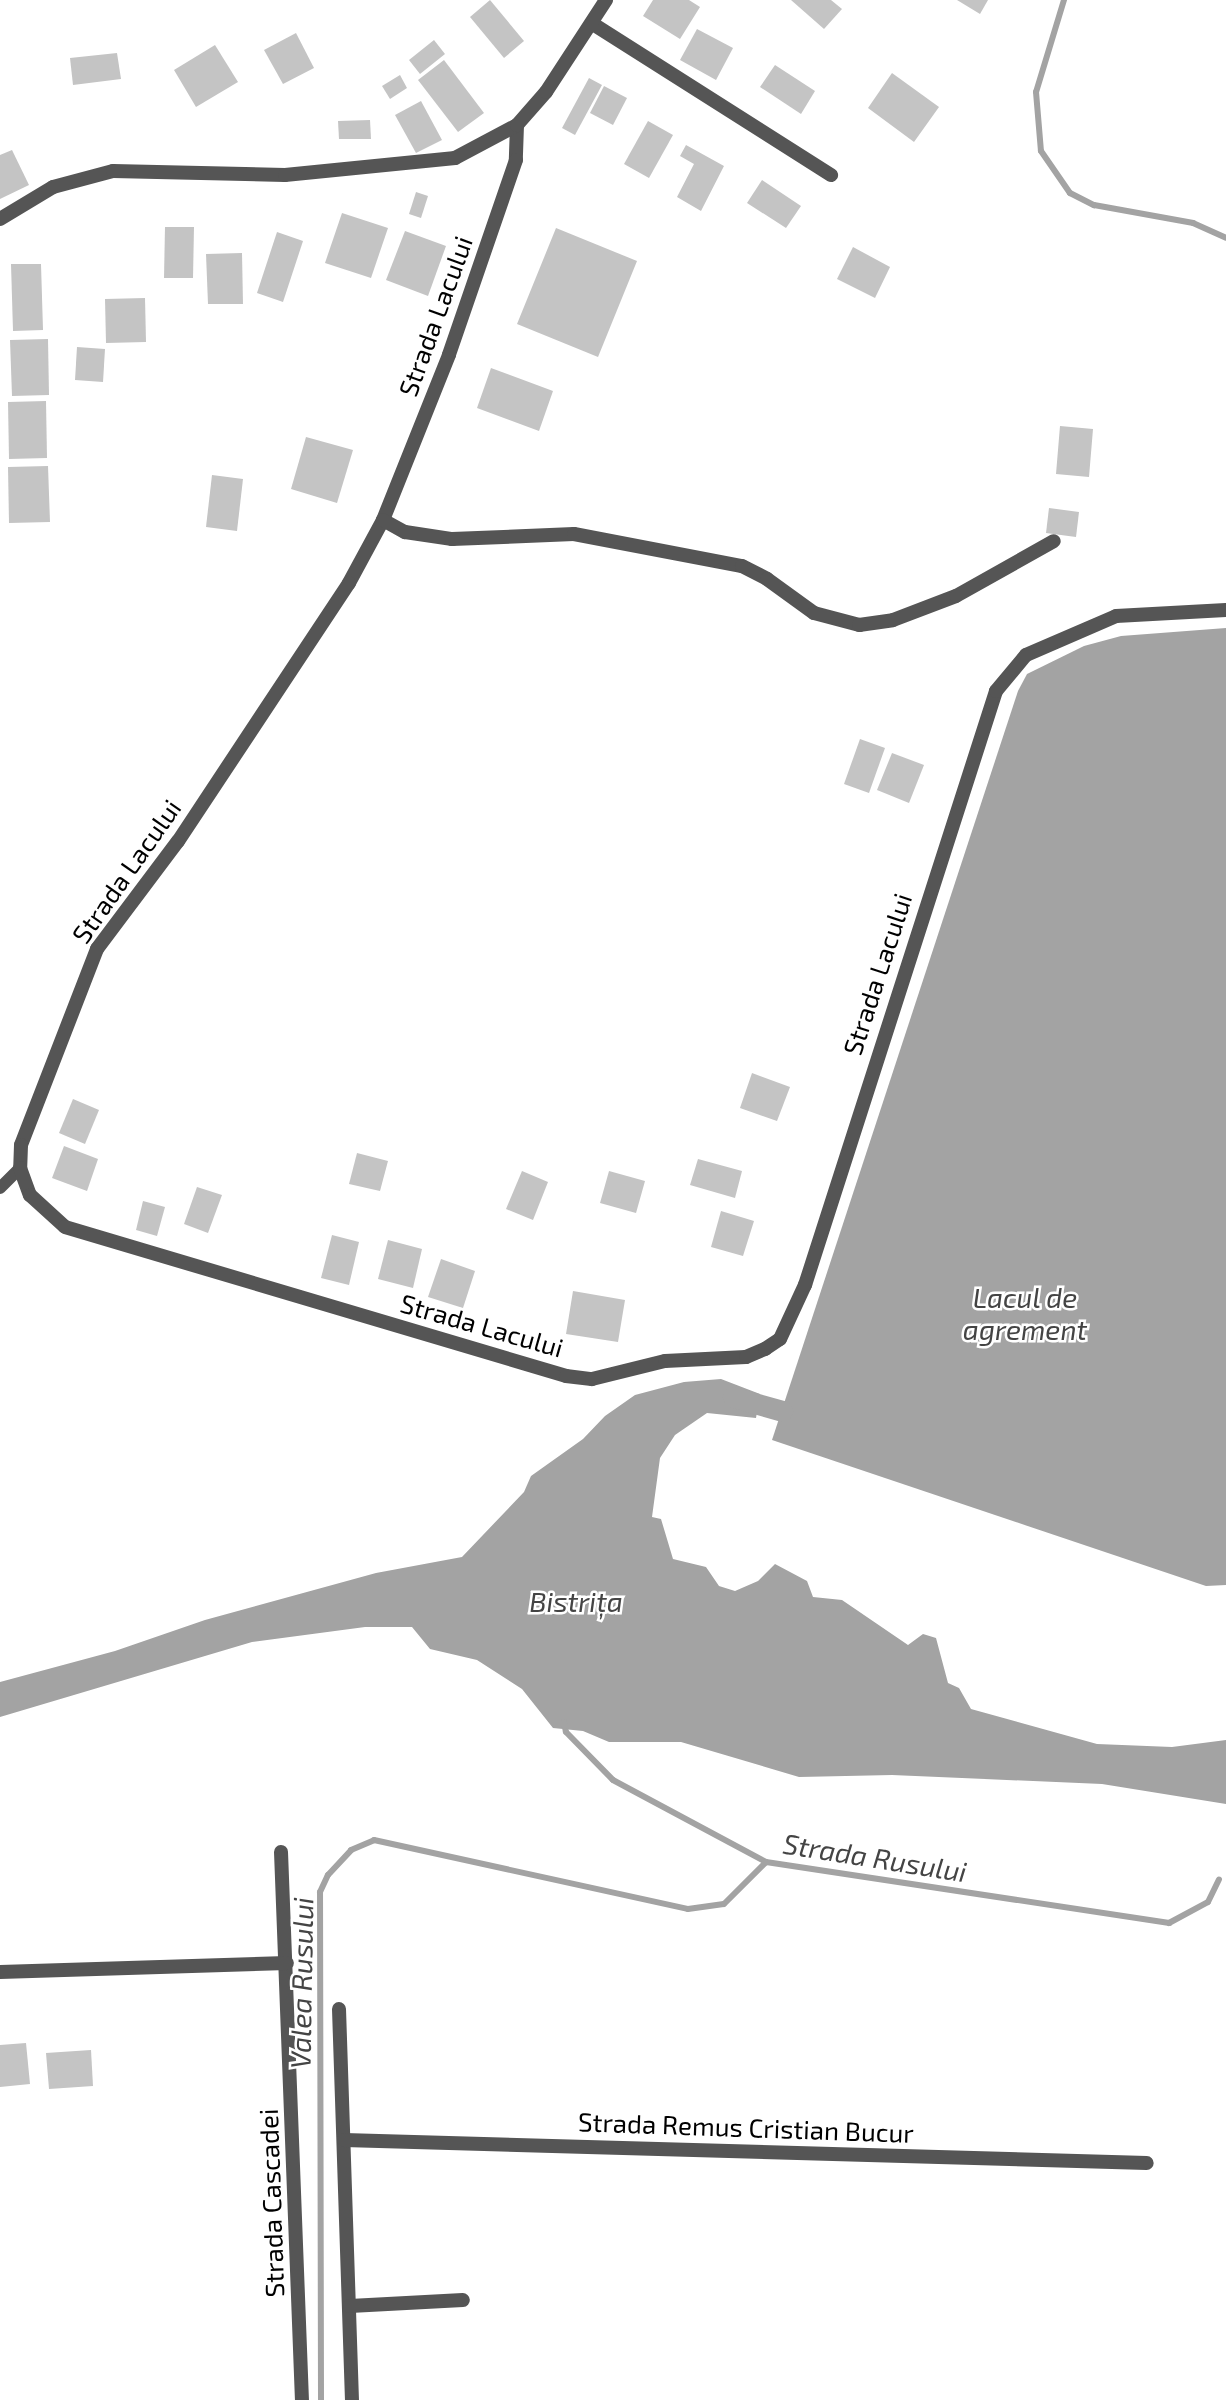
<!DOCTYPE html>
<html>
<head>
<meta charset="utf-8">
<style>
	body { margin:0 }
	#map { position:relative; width:1226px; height:2400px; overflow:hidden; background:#fff; font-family:"Exo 2",sans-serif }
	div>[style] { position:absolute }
	.water>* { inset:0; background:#a3a3a3 }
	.stream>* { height:6px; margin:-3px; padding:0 3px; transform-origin:3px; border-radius:3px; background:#a3a3a3 }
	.canal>* { height:21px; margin:-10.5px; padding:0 10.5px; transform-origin:10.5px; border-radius:10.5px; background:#a3a3a3 }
	.building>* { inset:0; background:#c4c4c4 }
	.lane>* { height:12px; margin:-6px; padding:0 6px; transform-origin:6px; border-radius:6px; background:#555 }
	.street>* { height:14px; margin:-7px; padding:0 7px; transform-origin:7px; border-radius:7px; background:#555 }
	span { translate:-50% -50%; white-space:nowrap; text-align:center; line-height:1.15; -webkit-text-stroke:5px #fff; paint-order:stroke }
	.street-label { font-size:26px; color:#000 }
	.water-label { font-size:28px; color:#444; font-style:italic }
</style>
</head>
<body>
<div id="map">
	<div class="water">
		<div style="clip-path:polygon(1226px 628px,1226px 1585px,1206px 1586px,772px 1440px,1018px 691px,1027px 674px,1084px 646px,1121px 636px)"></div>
		<div style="clip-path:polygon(721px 1379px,760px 1394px,756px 1418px,707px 1413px,675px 1435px,660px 1458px,652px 1517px,661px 1519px,673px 1559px,706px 1567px,719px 1586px,735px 1591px,758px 1581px,775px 1564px,807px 1581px,813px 1597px,842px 1600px,908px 1645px,923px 1634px,936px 1638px,948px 1683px,959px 1688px,971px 1709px,1097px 1744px,1172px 1747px,1226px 1740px,1226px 1804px,1102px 1784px,892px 1775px,799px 1777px,681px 1742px,609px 1742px,583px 1731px,553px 1728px,522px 1689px,477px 1660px,430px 1649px,412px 1627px,365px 1627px,252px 1642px,0 1717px,0 1682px,115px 1651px,205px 1620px,376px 1573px,462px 1557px,524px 1492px,531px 1476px,583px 1439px,605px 1416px,635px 1395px,684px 1382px)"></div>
	</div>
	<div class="stream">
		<div style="left:1064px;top:0;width:96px;rotate:106.9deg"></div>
		<div style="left:1036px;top:92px;width:59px;rotate:85.2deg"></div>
		<div style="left:1041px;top:151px;width:51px;rotate:55.4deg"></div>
		<div style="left:1070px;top:193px;width:27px;rotate:27deg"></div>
		<div style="left:1094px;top:205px;width:101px;rotate:10.3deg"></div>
		<div style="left:1193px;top:223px;width:36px;rotate:24deg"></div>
		<div style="left:564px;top:1722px;width:10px;rotate:79deg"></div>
		<div style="left:566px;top:1732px;width:67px;rotate:45.6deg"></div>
		<div style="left:613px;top:1780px;width:174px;rotate:28.2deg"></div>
		<div style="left:766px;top:1862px;width:408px;rotate:8.6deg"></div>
		<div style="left:1169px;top:1923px;width:44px;rotate:-28.3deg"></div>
		<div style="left:1208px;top:1902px;width:25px;rotate:-64deg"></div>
		<div style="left:321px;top:2400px;width:508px;rotate:-90.11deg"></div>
		<div style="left:320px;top:1892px;width:19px;rotate:-65deg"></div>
		<div style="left:328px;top:1875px;width:34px;rotate:-47deg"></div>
		<div style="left:351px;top:1850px;width:25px;rotate:-23deg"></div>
		<div style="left:374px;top:1840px;width:321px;rotate:12.4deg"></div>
		<div style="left:688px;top:1909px;width:36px;rotate:-8deg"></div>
		<div style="left:724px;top:1904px;width:59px;rotate:-45deg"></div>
	</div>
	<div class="canal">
		<div style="left:733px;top:1397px;width:51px;rotate:15.9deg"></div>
	</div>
	<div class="building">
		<div style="clip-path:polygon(490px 0,524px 41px,504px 58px,470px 17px)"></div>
		<div style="clip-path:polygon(653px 0,689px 0,700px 7px,680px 39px,643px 16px)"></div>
		<div style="clip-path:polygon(791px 0,831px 0,842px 9px,824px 29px)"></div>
		<div style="clip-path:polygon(957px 0,988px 0,980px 14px)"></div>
		<div style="clip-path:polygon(697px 29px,733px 48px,716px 80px,680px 60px)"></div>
		<div style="clip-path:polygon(296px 33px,314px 68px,283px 84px,264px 50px)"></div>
		<div style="clip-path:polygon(434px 40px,445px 54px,420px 74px,409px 60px)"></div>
		<div style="clip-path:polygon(215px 45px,238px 82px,196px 107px,174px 70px)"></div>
		<div style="clip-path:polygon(117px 53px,121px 79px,73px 85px,70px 58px)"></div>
		<div style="clip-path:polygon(444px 60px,484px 113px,458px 132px,418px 80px)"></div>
		<div style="clip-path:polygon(775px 65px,815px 91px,801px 114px,760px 87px)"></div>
		<div style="clip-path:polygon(892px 73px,939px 107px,914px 142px,868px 108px)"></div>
		<div style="clip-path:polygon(400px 75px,407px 88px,390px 99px,382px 86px)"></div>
		<div style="clip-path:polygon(589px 78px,602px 85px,575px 135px,562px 128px)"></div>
		<div style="clip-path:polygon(604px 86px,627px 98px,613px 125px,590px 113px)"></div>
		<div style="clip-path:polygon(421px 101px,442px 140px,416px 153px,395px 115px)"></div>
		<div style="clip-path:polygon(370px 120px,371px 139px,339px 139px,338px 121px)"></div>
		<div style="clip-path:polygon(648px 121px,673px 135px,649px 178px,624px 164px)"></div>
		<div style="clip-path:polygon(686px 145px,724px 166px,701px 211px,677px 197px,694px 164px,680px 156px)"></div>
		<div style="clip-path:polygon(12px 150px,29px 185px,0 199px,0 155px)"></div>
		<div style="clip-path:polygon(762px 180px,801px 206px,786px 228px,747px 203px)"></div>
		<div style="clip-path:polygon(416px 192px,428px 196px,421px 218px,409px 214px)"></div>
		<div style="clip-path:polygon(342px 213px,388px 228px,371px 278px,325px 263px)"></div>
		<div style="clip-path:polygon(165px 227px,194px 227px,193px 278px,164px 278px)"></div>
		<div style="clip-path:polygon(556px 228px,637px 261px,598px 357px,517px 324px)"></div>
		<div style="clip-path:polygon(405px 231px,446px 246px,428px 296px,386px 280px)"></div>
		<div style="clip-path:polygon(277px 232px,303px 241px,283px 302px,257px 293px)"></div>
		<div style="clip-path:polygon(853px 247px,890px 267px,875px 298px,837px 279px)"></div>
		<div style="clip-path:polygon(242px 253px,243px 304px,208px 304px,206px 254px)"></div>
		<div style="clip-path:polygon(11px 264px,41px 264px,43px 330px,13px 331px)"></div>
		<div style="clip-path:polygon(145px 298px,146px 342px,106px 343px,105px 299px)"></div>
		<div style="clip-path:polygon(48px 339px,49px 395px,12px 396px,10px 340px)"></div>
		<div style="clip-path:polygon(77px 347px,105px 349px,103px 382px,75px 380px)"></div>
		<div style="clip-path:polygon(491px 368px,553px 391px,539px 431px,477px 408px)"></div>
		<div style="clip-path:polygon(46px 401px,47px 458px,9px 459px,8px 402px)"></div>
		<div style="clip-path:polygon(1060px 426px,1093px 429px,1089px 477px,1056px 474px)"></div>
		<div style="clip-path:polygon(306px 437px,353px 450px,337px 503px,291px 489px)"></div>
		<div style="clip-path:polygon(48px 466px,50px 522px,9px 523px,8px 467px)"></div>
		<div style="clip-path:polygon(212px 475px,243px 479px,237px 531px,206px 527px)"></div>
		<div style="clip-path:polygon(1049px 508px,1079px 512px,1076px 537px,1046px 533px)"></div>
		<div style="clip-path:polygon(860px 739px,885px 748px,869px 793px,844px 784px)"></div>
		<div style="clip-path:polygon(892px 753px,924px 765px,909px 803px,877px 790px)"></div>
		<div style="clip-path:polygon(752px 1073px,790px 1087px,777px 1121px,740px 1108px)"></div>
		<div style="clip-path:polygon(73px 1099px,99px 1110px,85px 1144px,59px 1133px)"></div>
		<div style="clip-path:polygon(64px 1146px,98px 1159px,87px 1191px,52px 1178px)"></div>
		<div style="clip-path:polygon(357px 1153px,388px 1161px,380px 1191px,349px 1184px)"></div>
		<div style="clip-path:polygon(698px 1159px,742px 1171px,735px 1198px,690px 1185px)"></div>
		<div style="clip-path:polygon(522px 1171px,548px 1182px,533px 1220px,506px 1209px)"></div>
		<div style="clip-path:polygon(609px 1171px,645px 1181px,636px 1213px,600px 1203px)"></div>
		<div style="clip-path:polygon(197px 1187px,222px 1195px,208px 1233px,184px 1224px)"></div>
		<div style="clip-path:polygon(143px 1201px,165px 1207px,157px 1236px,136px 1230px)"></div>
		<div style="clip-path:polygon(721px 1211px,754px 1221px,743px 1256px,711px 1247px)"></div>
		<div style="clip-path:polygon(332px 1235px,359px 1242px,349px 1285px,321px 1278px)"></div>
		<div style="clip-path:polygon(388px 1240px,422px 1249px,413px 1288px,378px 1279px)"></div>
		<div style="clip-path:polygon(441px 1259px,475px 1271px,463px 1308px,428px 1297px)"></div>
		<div style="clip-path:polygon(573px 1291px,625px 1300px,618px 1342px,566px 1334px)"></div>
		<div style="clip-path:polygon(26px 2043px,30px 2084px,0 2087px,0 2045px)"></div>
		<div style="clip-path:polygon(91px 2050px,93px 2086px,49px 2089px,46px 2053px)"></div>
	</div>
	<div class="lane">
		<div style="left:0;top:1188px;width:28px;rotate:-45deg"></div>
	</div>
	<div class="street">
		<div style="left:593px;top:24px;width:282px;rotate:32.4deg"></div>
		<div style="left:517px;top:125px;width:35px;rotate:92deg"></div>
		<div style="left:516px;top:160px;width:206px;rotate:109deg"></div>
		<div style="left:449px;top:355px;width:178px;rotate:111.8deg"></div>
		<div style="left:383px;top:520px;width:72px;rotate:118.4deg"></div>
		<div style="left:349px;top:583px;width:310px;rotate:123.5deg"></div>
		<div style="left:178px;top:841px;width:135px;rotate:126.9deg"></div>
		<div style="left:97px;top:949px;width:210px;rotate:111.2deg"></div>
		<div style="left:21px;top:1145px;width:23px;rotate:92deg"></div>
		<div style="left:20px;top:1168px;width:29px;rotate:70deg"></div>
		<div style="left:30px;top:1195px;width:47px;rotate:42.4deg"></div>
		<div style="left:65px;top:1227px;width:523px;rotate:16.56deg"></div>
		<div style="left:566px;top:1376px;width:26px;rotate:7deg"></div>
		<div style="left:592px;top:1379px;width:75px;rotate:-13.9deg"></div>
		<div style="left:665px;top:1361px;width:81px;rotate:-2.8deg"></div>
		<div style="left:746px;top:1357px;width:21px;rotate:-23deg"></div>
		<div style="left:765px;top:1349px;width:18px;rotate:-34deg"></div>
		<div style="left:780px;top:1339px;width:60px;rotate:-65.2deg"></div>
		<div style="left:805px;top:1285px;width:624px;rotate:-72.17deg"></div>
		<div style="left:996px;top:691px;width:47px;rotate:-50.2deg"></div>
		<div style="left:1026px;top:655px;width:98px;rotate:-23.4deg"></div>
		<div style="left:1116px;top:616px;width:110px;rotate:-3.1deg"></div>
		<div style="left:0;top:219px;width:62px;rotate:-31.1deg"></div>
		<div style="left:53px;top:187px;width:62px;rotate:-14.9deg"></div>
		<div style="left:113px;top:171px;width:172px;rotate:1.3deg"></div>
		<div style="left:285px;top:175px;width:171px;rotate:-5.7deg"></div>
		<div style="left:455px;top:158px;width:70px;rotate:-28deg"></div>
		<div style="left:517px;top:125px;width:44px;rotate:-48.7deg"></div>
		<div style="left:546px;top:92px;width:110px;rotate:-56.9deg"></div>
		<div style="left:383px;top:520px;width:25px;rotate:29deg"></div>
		<div style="left:405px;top:532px;width:48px;rotate:8.5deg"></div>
		<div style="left:452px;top:539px;width:122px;rotate:-2.3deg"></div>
		<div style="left:574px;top:534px;width:171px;rotate:10.8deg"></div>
		<div style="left:742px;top:566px;width:28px;rotate:27deg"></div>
		<div style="left:767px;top:579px;width:58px;rotate:35.9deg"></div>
		<div style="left:814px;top:613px;width:47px;rotate:14.9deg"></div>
		<div style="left:859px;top:625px;width:34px;rotate:-8deg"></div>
		<div style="left:893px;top:620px;width:67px;rotate:-20.9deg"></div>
		<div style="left:956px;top:596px;width:112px;rotate:-29.3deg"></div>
		<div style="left:281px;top:1852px;width:548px;rotate:87.81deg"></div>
		<div style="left:0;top:1972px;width:287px;rotate:-1.8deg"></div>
		<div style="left:339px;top:2009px;width:391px;rotate:88.1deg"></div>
		<div style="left:344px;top:2140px;width:803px;rotate:1.64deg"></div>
		<div style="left:350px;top:2306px;width:113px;rotate:-3deg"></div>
	</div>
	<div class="street-label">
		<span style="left:435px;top:316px;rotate:-70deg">Strada Lacului</span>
		<span style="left:126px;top:871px;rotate:-55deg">Strada Lacului</span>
		<span style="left:877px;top:974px;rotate:-72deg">Strada Lacului</span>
		<span style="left:482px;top:1325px;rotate:16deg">Strada Lacului</span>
		<span style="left:746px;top:2127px;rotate:2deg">Strada Remus Cristian Bucur</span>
		<span style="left:271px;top:2203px;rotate:-92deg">Strada Cascadei</span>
	</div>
	<div class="water-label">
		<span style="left:1025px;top:1313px">Lacul de<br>agrement</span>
		<span style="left:576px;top:1601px">Bistrița</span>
		<span style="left:875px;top:1857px;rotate:9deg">Strada Rusului</span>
		<span style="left:301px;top:1983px;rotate:-89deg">Valea Rusului</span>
	</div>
</div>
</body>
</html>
